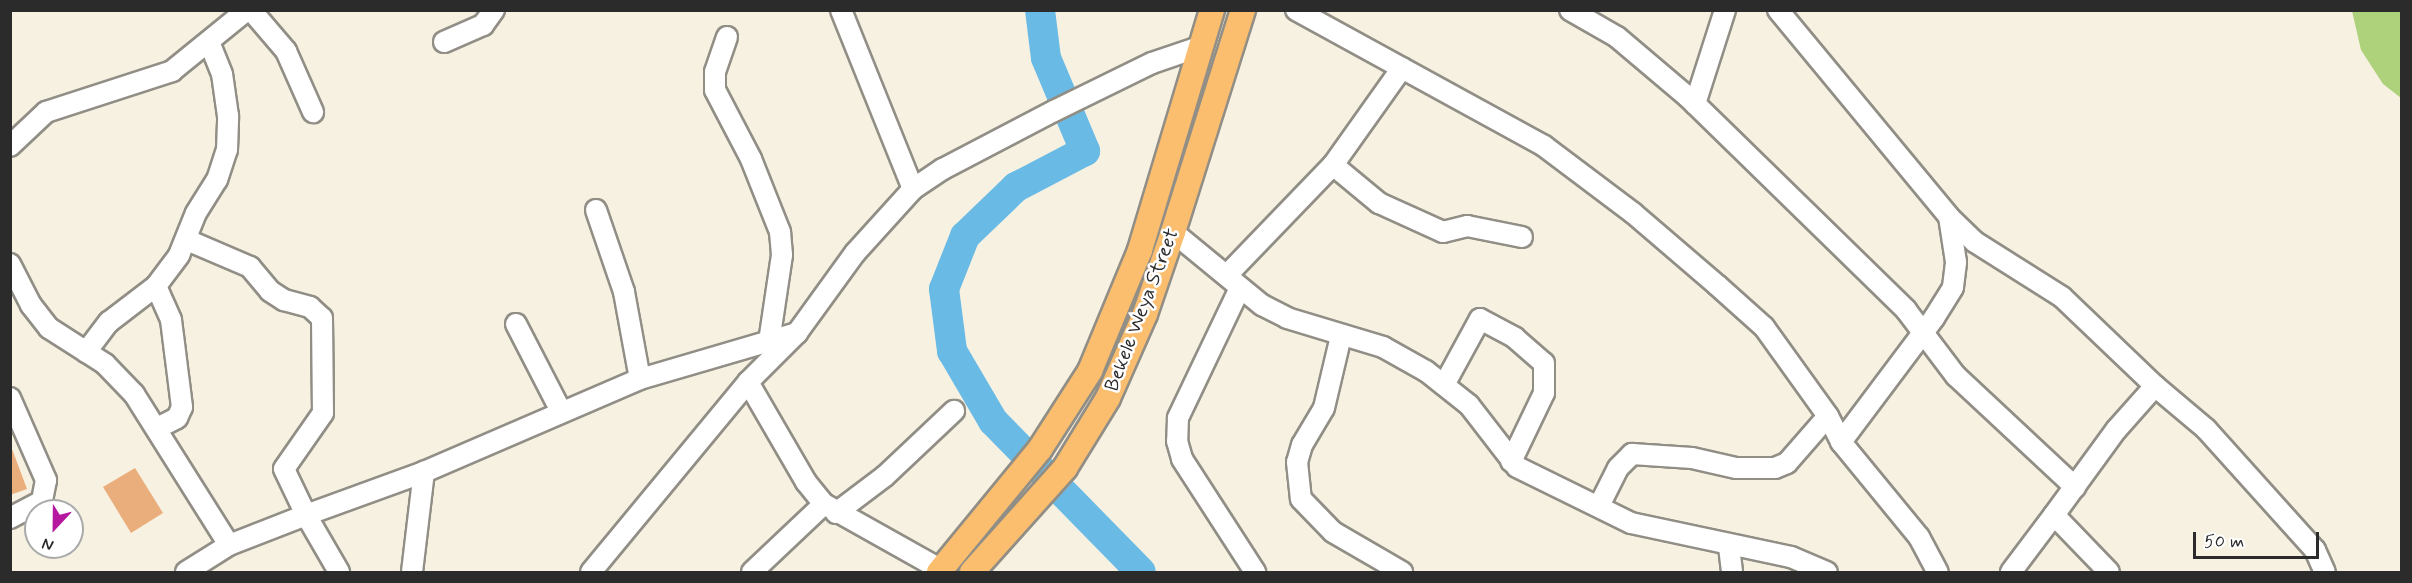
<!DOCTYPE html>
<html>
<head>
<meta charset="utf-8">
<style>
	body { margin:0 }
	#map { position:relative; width:2412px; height:583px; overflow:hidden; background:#f7f1e2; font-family:Mynerve,sans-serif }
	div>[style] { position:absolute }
	.green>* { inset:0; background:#aed27c }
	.river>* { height:30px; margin:-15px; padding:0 15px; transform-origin:15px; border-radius:15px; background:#69bbe5 }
	.building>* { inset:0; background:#eaad7c }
	.roads { filter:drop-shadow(2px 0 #918e86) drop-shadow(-2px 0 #918e86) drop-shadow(0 2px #918e86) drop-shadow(0 -2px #918e86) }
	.minor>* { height:20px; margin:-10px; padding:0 10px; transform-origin:10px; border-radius:10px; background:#fff }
	.major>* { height:24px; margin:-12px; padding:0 12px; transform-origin:12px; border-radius:12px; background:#fbbd6e }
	span { translate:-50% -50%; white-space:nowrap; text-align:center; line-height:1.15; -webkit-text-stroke:5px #fff; paint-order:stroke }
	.street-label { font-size:20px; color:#2b2b2b }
	.frame { position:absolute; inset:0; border:12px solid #2b2b2b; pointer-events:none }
	.north { position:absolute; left:24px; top:499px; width:60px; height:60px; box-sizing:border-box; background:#fff; border:2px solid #aaa; border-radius:50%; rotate:202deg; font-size:16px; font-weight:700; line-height:24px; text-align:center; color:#2b2b2b }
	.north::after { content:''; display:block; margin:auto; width:21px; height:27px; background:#b5179e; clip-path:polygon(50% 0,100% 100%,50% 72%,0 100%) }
	.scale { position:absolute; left:2193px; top:532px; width:126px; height:27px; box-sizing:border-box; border:3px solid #2b2b2b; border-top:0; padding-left:8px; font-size:18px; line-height:21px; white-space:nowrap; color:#2b2b2b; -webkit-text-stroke:4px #fff; paint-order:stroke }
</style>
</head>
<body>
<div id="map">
	<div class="green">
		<div style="clip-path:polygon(2352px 11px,2401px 11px,2401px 98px,2383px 84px,2361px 50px)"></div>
	</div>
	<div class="river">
		<div style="left:1040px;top:10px;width:48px;rotate:82.9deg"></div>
		<div style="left:1046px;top:58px;width:101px;rotate:67.2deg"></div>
		<div style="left:1085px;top:151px;width:78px;rotate:152.4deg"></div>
		<div style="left:1016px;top:187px;width:71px;rotate:136.1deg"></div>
		<div style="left:965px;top:236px;width:57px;rotate:111.6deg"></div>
		<div style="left:944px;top:289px;width:63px;rotate:82.6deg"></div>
		<div style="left:952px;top:351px;width:81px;rotate:59.6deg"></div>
		<div style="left:993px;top:421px;width:211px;rotate:45.6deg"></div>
	</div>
	<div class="building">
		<div style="clip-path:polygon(12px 449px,27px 489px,10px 495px,10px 450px)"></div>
		<div style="clip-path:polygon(135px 468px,163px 513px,131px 533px,103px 487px)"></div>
	</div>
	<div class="roads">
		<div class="minor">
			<div style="left:251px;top:10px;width:54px;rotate:49.5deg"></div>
			<div style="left:286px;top:51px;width:67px;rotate:66.1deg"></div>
			<div style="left:841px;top:10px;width:193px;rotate:68.1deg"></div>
			<div style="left:1296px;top:10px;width:283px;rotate:28.7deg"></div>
			<div style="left:1544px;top:146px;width:111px;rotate:37deg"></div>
			<div style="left:1633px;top:213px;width:111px;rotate:40.6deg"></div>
			<div style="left:1717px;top:285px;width:63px;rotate:41.8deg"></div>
			<div style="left:1764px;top:327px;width:110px;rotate:54.3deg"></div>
			<div style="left:1828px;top:416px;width:29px;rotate:63deg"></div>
			<div style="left:1841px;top:442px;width:123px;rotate:50.6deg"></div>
			<div style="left:1919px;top:537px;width:40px;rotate:62deg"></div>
			<div style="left:1570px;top:10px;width:54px;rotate:29.9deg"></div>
			<div style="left:1617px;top:37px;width:93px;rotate:40.2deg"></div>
			<div style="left:1688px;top:97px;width:305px;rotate:44.3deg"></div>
			<div style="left:1906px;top:310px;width:83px;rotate:52.9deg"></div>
			<div style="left:1956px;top:376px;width:163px;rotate:43deg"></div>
			<div style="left:1778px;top:10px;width:268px;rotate:50.4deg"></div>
			<div style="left:1949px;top:217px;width:36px;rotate:44deg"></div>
			<div style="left:1975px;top:242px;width:103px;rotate:32.3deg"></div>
			<div style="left:2062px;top:297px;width:129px;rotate:43.7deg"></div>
			<div style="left:2155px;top:386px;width:67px;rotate:40.1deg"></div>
			<div style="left:2206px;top:429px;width:163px;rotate:48deg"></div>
			<div style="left:2315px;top:550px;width:24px;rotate:66deg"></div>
			<div style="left:727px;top:37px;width:37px;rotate:109deg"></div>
			<div style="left:715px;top:72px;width:18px;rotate:90deg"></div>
			<div style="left:715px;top:90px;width:78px;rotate:62.4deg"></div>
			<div style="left:751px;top:159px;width:79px;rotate:68.3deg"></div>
			<div style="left:780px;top:232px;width:23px;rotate:85deg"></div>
			<div style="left:782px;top:255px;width:88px;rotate:98.5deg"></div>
			<div style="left:444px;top:42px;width:43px;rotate:-23.6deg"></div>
			<div style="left:483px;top:25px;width:19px;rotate:-54deg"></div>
			<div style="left:1695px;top:104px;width:99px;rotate:-72.3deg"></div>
			<div style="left:10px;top:146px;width:50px;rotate:-43.4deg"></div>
			<div style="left:46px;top:112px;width:133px;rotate:-18deg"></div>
			<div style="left:172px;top:71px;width:97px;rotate:-39.1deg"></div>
			<div style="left:1333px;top:165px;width:119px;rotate:-54.6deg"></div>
			<div style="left:596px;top:210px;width:87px;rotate:71.1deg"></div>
			<div style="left:624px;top:292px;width:88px;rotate:79.6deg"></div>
			<div style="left:1173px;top:232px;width:115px;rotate:39.4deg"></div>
			<div style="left:1262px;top:305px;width:28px;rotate:27deg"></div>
			<div style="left:1287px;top:318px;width:100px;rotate:16.8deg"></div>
			<div style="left:1383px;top:347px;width:49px;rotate:29.2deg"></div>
			<div style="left:1426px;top:371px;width:55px;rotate:38.3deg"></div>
			<div style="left:1469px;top:405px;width:78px;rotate:52.3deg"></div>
			<div style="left:1517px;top:467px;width:127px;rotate:26.2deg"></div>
			<div style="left:1631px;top:523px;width:164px;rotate:12deg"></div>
			<div style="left:1791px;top:557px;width:39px;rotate:23deg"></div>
			<div style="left:187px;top:240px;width:69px;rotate:23.2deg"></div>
			<div style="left:250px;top:267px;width:31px;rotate:50deg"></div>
			<div style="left:270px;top:291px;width:17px;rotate:33deg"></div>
			<div style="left:284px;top:300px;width:27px;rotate:15deg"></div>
			<div style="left:310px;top:307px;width:16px;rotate:43deg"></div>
			<div style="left:322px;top:318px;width:95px;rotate:89.4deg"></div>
			<div style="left:323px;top:413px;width:68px;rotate:124.9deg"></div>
			<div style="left:284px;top:469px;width:51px;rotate:64.4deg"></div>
			<div style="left:306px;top:515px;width:126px;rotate:-20deg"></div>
			<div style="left:424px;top:472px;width:235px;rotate:-23.3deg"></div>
			<div style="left:640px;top:379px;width:164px;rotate:-16.3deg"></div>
			<div style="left:10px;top:264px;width:46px;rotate:62.9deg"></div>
			<div style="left:31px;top:305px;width:29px;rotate:52deg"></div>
			<div style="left:49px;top:328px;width:67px;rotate:32.7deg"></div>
			<div style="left:105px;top:364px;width:42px;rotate:46deg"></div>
			<div style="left:134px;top:394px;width:178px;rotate:57.8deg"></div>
			<div style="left:229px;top:545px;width:83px;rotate:-21.3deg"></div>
			<div style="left:306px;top:515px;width:66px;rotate:59.9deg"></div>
			<div style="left:1228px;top:274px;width:151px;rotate:-46.1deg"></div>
			<div style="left:1333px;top:165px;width:60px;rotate:39.6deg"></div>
			<div style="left:1379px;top:203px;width:70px;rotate:24.4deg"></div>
			<div style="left:1443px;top:232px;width:25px;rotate:-14deg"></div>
			<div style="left:1467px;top:226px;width:56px;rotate:11.3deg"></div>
			<div style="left:156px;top:286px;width:37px;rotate:66deg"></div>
			<div style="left:171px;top:320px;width:88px;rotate:82.8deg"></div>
			<div style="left:182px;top:407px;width:12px;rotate:114deg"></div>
			<div style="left:177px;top:418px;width:22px;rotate:153deg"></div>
			<div style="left:1239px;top:290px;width:142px;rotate:115.5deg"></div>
			<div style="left:1178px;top:418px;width:23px;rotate:92deg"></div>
			<div style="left:1177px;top:441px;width:19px;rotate:74deg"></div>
			<div style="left:1182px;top:459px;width:135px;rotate:57.1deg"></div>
			<div style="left:516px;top:324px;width:98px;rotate:62.7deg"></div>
			<div style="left:1341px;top:336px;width:74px;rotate:103.3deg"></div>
			<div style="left:1324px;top:408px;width:43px;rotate:120.7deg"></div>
			<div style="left:1302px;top:445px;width:18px;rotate:106deg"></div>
			<div style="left:1297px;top:462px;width:37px;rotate:84deg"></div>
			<div style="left:1301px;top:499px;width:46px;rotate:45.9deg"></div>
			<div style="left:1333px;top:532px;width:80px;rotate:30.1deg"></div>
			<div style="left:86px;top:352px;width:38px;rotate:-53deg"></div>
			<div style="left:109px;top:322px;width:59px;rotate:-37.5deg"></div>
			<div style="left:156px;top:286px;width:39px;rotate:-53deg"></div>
			<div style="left:179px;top:255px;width:45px;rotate:-68deg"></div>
			<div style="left:196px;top:213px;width:39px;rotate:-58deg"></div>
			<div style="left:217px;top:180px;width:32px;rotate:-72deg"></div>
			<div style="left:227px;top:150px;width:34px;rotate:-88deg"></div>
			<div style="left:228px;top:116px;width:42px;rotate:-98.1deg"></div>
			<div style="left:222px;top:74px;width:35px;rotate:-112deg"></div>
			<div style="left:748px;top:382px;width:116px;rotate:59.9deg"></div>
			<div style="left:806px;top:482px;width:28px;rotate:51deg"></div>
			<div style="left:824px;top:504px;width:139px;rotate:29.3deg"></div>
			<div style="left:1444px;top:385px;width:75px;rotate:-61.4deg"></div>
			<div style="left:1480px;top:319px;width:40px;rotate:28deg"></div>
			<div style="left:1515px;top:338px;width:38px;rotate:41deg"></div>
			<div style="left:1544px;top:363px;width:30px;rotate:90deg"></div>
			<div style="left:1544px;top:393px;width:76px;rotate:115.6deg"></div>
			<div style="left:10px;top:398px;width:90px;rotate:66.3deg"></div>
			<div style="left:46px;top:480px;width:21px;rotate:101deg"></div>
			<div style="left:42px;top:501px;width:36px;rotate:152deg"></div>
			<div style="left:1841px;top:442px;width:155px;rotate:-53.1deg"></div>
			<div style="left:1934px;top:318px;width:36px;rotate:-58deg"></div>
			<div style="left:1953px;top:287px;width:25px;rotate:-83deg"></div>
			<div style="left:1956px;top:262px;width:46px;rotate:-98.8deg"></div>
			<div style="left:1599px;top:506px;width:42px;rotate:-63.4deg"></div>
			<div style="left:1618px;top:468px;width:20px;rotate:-45deg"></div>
			<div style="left:1632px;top:454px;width:60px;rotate:3.8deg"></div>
			<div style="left:1692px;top:458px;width:45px;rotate:12.8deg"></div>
			<div style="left:1736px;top:468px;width:39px"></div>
			<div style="left:1775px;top:468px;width:13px;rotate:-23deg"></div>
			<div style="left:1787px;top:463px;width:62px;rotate:-48.9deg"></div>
			<div style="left:836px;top:513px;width:61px;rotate:-37.1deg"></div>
			<div style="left:885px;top:476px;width:95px;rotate:-43.3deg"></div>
			<div style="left:2054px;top:515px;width:105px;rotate:-53.9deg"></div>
			<div style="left:2116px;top:430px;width:59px;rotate:-48.4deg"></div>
			<div style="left:1729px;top:547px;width:25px;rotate:83deg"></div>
			<div style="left:186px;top:572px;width:51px;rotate:-32.1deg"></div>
			<div style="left:412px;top:572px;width:101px;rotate:-83.2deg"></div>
			<div style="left:591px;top:572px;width:246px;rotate:-50.4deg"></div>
			<div style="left:748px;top:382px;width:69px;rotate:-45deg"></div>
			<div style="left:797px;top:333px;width:99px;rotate:-54.1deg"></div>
			<div style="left:855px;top:253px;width:86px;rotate:-47.8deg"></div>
			<div style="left:913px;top:189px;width:36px;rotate:-34deg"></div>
			<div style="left:943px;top:169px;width:125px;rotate:-27.6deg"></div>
			<div style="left:1054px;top:111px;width:109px;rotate:-26.1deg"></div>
			<div style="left:1152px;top:63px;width:50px;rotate:-18.8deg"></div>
			<div style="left:752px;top:572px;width:99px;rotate:-43.4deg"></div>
			<div style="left:2011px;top:572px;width:71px;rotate:-53deg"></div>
			<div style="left:2054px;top:515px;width:79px;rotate:46deg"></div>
		</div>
		<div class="major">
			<div style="left:939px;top:572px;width:159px;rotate:-50.6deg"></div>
			<div style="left:1040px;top:449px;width:93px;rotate:-57.3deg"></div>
			<div style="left:1090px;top:371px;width:131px;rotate:-67.5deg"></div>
			<div style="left:1140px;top:250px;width:251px;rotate:-73.3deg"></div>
			<div style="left:972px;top:572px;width:140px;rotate:-48.2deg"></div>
			<div style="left:1065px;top:468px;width:82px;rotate:-58.4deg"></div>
			<div style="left:1108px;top:398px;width:92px;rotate:-66.2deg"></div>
			<div style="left:1145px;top:314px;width:87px;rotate:-71.1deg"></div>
			<div style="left:1173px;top:232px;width:233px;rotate:-72.5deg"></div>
		</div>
	</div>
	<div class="street-label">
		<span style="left:1142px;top:310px;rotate:-69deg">Bekele Weya Street</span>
	</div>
	<div class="frame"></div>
	<div class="north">N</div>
	<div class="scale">50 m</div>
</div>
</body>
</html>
